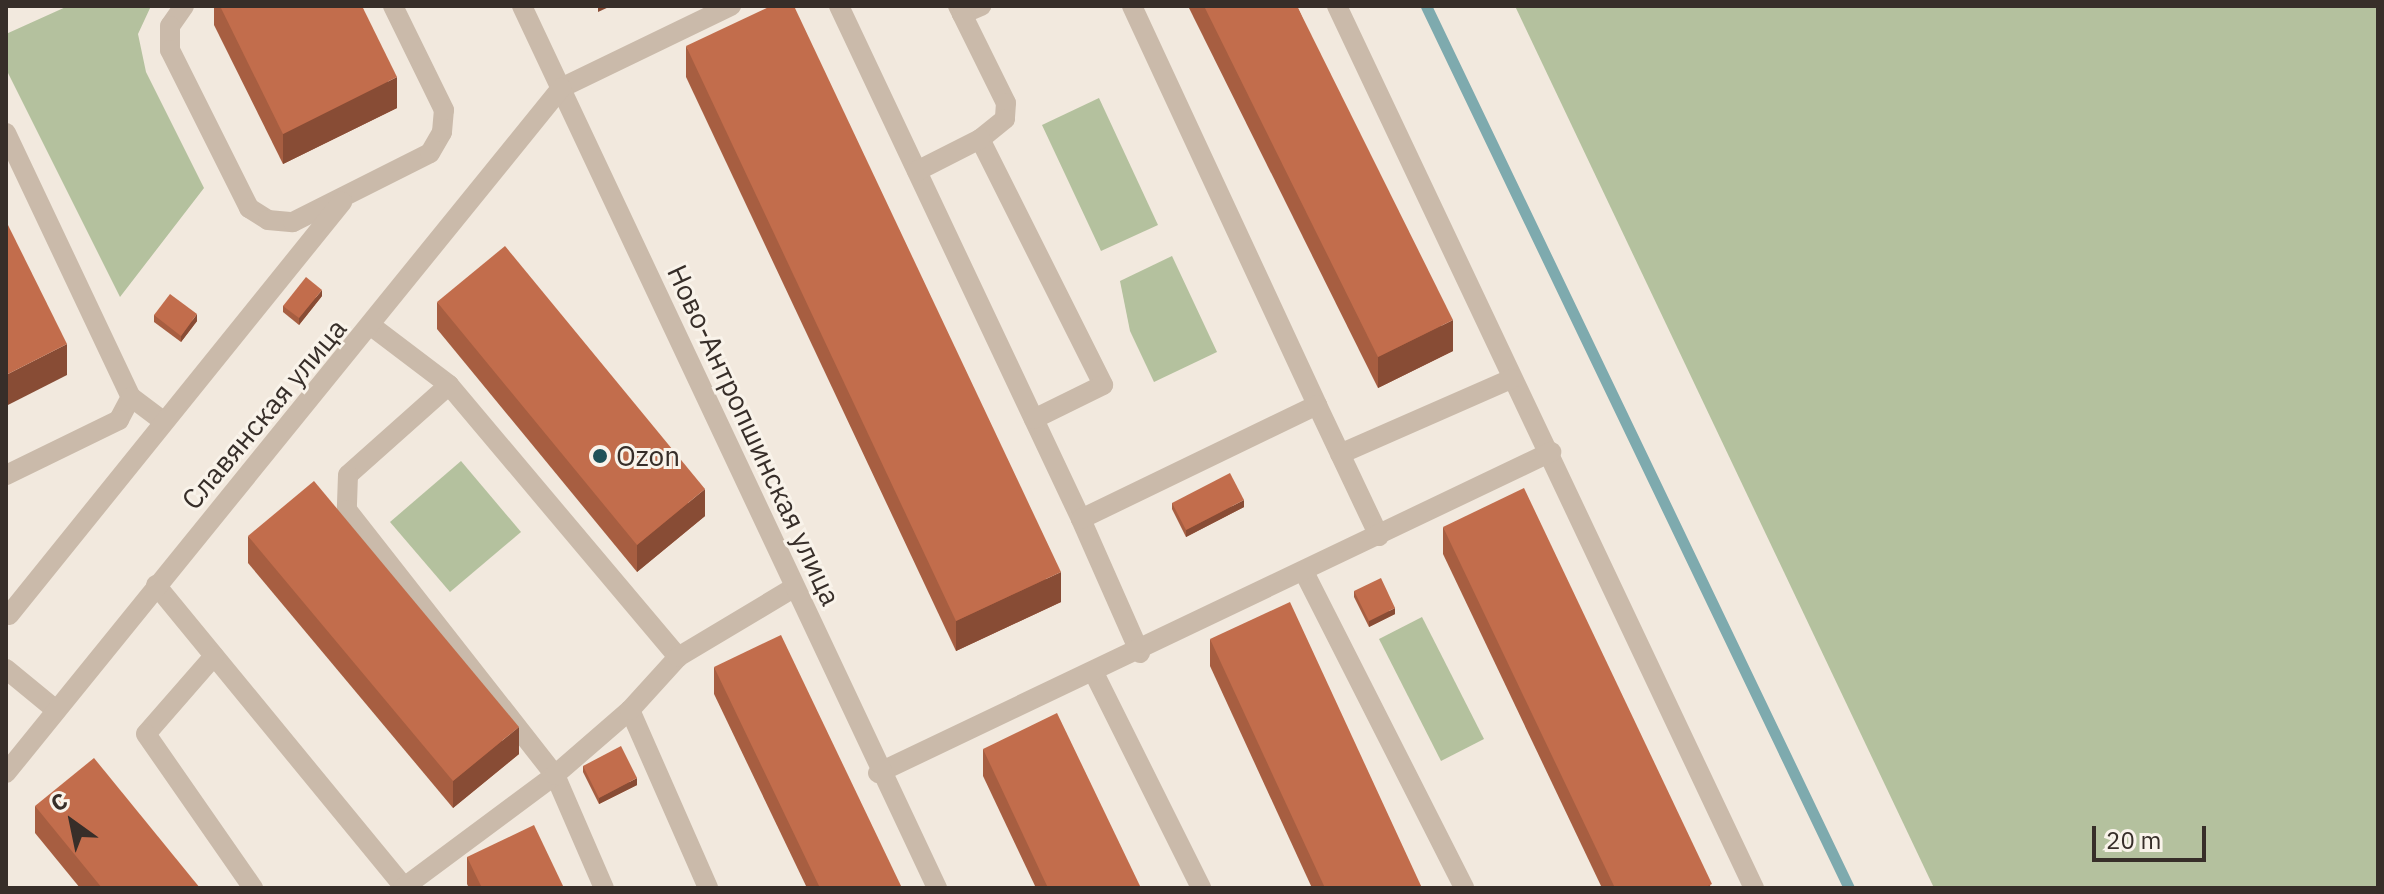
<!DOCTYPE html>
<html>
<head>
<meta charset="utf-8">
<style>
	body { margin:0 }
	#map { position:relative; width:2384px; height:894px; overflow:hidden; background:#f2e9de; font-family:"IBM Plex Sans",sans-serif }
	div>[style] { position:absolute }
	.green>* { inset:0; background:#b4c19e }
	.stream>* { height:11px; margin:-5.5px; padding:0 5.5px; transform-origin:5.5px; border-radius:5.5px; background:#7eaaae }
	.service>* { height:20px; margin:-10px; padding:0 10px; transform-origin:10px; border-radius:10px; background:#cabaaa }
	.minor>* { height:20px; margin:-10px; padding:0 10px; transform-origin:10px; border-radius:10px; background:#cabaaa }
	.wall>* { inset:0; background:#a75e41 }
	.shaded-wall>* { inset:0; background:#884c35 }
	.building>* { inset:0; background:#c26d4c }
	.dots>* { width:22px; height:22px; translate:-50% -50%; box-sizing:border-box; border:4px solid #f9f3ea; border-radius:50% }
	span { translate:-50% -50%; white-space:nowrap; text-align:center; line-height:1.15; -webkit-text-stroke:6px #f9f3ea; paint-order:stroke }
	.street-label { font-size:28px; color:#372e29 }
	.poi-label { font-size:28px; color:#372e29 }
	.left { translate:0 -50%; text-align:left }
	.frame { position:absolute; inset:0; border:8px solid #372e29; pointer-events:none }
	.north { position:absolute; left:32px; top:782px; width:80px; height:80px; -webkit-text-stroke:6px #f9f3ea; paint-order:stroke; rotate:327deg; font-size:22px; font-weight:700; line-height:32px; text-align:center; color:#372e29 }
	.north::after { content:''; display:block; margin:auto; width:28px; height:36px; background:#372e29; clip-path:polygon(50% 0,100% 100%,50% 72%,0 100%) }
	.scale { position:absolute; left:2092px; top:826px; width:114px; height:36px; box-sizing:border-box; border:4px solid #372e29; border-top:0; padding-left:10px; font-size:24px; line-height:28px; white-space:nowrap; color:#372e29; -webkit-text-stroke:6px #f9f3ea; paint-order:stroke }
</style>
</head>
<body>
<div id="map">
	<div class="green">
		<div style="clip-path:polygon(68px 6px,151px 6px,138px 34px,146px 72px,204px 188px,120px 297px,6px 69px,6px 34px)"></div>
		<div style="clip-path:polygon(1515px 6px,2378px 6px,2378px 888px,1934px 888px)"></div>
		<div style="clip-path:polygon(1099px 98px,1158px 225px,1101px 251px,1042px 125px)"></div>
		<div style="clip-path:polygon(1172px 256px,1217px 352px,1154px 382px,1130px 331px,1120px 281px)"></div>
		<div style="clip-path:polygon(461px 461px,521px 532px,450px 592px,390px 522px)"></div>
		<div style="clip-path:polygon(1422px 617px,1484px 739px,1441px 761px,1379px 639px)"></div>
	</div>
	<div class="stream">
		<div style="left:1426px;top:6px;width:978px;rotate:64.38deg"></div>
	</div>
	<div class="service">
		<div style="left:184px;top:6px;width:24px;rotate:125deg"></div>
		<div style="left:170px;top:26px;width:24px;rotate:90deg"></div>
		<div style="left:170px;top:50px;width:177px;rotate:63.4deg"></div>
		<div style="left:249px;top:208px;width:22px;rotate:32deg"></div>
		<div style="left:268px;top:220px;width:25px;rotate:5deg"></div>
		<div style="left:293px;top:222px;width:153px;rotate:-26.7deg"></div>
		<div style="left:430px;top:153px;width:24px;rotate:-60deg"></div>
		<div style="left:442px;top:132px;width:22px;rotate:-85deg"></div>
		<div style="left:444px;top:110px;width:116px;rotate:-116.1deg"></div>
		<div style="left:839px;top:6px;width:567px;rotate:64.75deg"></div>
		<div style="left:958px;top:6px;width:9px;rotate:63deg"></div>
		<div style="left:962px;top:14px;width:21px;rotate:-23deg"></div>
		<div style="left:1132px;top:6px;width:440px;rotate:65.1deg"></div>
		<div style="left:1337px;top:6px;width:976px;rotate:64.7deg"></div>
		<div style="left:962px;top:14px;width:99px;rotate:63.7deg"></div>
		<div style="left:1006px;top:103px;width:16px;rotate:94deg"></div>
		<div style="left:1005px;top:119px;width:32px;rotate:141deg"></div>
		<div style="left:980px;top:139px;width:275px;rotate:63.4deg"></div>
		<div style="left:1103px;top:385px;width:77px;rotate:153.8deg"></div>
		<div style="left:561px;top:88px;width:189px;rotate:-25.8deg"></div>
		<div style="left:6px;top:133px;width:292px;rotate:64.7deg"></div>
		<div style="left:131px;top:397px;width:26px;rotate:118deg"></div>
		<div style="left:119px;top:420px;width:126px;rotate:154deg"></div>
		<div style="left:917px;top:171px;width:71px;rotate:-26.9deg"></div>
		<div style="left:374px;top:328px;width:94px;rotate:37.2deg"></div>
		<div style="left:449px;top:385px;width:356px;rotate:49.9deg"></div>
		<div style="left:449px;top:385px;width:135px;rotate:138.3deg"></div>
		<div style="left:348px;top:475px;width:35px;rotate:92deg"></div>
		<div style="left:347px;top:510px;width:337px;rotate:51.9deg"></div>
		<div style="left:555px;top:775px;width:123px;rotate:66.6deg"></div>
		<div style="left:131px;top:397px;width:40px;rotate:37deg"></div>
		<div style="left:1340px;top:454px;width:187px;rotate:-23.7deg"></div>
		<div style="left:1304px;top:572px;width:354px;rotate:63.1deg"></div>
		<div style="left:156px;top:585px;width:392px;rotate:50.6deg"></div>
		<div style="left:9px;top:615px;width:531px;rotate:-51.12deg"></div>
		<div style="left:1140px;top:653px;width:146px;rotate:-113.8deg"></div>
		<div style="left:1081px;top:519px;width:262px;rotate:-25.8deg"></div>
		<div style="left:1317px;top:405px;width:145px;rotate:64.7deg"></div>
		<div style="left:214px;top:656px;width:103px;rotate:131.1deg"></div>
		<div style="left:146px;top:734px;width:188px;rotate:55.2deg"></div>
		<div style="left:6px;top:669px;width:65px;rotate:39.4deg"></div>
		<div style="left:1095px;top:675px;width:238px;rotate:63.5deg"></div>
		<div style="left:630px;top:710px;width:194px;rotate:66.3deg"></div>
		<div style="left:878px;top:773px;width:746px;rotate:-25.5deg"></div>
		<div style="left:403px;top:888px;width:189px;rotate:-36.6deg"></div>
		<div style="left:555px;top:775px;width:99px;rotate:-40.9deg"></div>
		<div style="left:630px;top:710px;width:72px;rotate:-47.8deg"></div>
		<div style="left:678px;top:657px;width:136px;rotate:-30.9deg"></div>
	</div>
	<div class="minor">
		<div style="left:522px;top:6px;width:975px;rotate:64.8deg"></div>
		<div style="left:6px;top:773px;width:882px;rotate:-50.98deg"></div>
	</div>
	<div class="wall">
		<div style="clip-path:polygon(214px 6px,362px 6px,397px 108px,283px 164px,214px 25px)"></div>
		<div style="clip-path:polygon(1188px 6px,1297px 6px,1453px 351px,1378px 388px)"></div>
		<div style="clip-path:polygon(686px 46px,1061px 602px,956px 651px,686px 77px)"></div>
		<div style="clip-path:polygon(322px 296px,299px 325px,283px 312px,283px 306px)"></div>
		<div style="clip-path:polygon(437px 302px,705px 516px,637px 572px,437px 329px)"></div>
		<div style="clip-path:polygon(154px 315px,197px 321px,181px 342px,154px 322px)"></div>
		<div style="clip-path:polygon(1172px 503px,1244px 507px,1186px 537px,1172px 509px)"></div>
		<div style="clip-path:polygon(1443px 527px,1712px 888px,1602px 888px,1443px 554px)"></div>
		<div style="clip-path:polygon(248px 536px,519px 754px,453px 808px,248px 563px)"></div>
		<div style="clip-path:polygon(1354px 591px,1395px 614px,1369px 627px,1354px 597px)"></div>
		<div style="clip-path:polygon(1210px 639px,1422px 888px,1312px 888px,1210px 666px)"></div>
		<div style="clip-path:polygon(714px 667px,902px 888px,807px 888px,714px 694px)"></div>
		<div style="clip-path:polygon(983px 749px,1141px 888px,1036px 888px,983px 776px)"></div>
		<div style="clip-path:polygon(583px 766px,637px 785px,599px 804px,583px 772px)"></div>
		<div style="clip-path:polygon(35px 806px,200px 888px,80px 888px,35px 833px)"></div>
		<div style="clip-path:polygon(467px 857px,564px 888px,469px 888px,467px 884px)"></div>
	</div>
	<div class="shaded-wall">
		<div style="clip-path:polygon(598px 6px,611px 6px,598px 12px)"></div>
		<div style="clip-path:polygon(397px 77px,397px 108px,283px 164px,283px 134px)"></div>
		<div style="clip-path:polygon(322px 290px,322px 296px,299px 325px,299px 318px)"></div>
		<div style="clip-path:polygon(197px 314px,197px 321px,181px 342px,181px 336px)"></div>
		<div style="clip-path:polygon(1453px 320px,1453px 351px,1378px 388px,1378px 357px)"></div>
		<div style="clip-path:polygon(67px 344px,67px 375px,6px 406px,6px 375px)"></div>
		<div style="clip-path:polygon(705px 489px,705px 516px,637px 572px,637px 545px)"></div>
		<div style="clip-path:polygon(1244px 500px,1244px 507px,1186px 537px,1186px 530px)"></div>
		<div style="clip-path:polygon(1061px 572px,1061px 602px,956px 651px,956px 621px)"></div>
		<div style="clip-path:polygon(1395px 608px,1395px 614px,1369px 627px,1369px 621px)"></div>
		<div style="clip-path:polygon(519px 727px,519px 754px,453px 808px,453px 781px)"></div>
		<div style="clip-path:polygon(637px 778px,637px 785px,599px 804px,599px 798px)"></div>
	</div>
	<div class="building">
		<div style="clip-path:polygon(220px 6px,362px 6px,397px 77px,283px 134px)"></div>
		<div style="clip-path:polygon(771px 6px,794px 6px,1061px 572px,956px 621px,686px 46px)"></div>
		<div style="clip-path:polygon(1204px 6px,1297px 6px,1453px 320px,1378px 357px)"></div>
		<div style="clip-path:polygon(6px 221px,67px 344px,6px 375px)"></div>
		<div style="clip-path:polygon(505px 246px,705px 489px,637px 545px,437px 302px)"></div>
		<div style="clip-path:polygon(306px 277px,322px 290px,299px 318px,283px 306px)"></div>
		<div style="clip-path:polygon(170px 294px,197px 314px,181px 336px,154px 315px)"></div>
		<div style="clip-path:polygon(1230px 473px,1244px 500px,1186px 530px,1172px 503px)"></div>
		<div style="clip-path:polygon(314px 481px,519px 727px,453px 781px,248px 536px)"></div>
		<div style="clip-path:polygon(1524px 488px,1712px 884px,1704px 888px,1615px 888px,1443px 527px)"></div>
		<div style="clip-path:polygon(1381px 578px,1395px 608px,1369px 621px,1354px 591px)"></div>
		<div style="clip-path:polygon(1290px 602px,1422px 888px,1325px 888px,1210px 639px)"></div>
		<div style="clip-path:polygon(781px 635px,902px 888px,820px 888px,714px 667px)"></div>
		<div style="clip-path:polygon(1057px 713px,1141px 888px,1048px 888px,983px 749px)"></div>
		<div style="clip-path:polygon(621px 746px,637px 778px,599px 798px,583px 766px)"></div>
		<div style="clip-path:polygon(94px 758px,200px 888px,102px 888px,35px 806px)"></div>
		<div style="clip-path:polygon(534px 825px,564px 888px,482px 888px,467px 857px)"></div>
	</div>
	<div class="dots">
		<div style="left:600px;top:456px;background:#205258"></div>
	</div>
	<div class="street-label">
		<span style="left:264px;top:414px;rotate:-50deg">Славянская улица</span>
		<span style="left:754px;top:435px;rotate:65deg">Ново-Антропшинская улица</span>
	</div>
	<div class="poi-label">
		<span class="left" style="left:616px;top:456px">Ozon</span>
	</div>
	<div class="frame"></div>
	<div class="north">С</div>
	<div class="scale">20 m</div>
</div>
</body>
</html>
